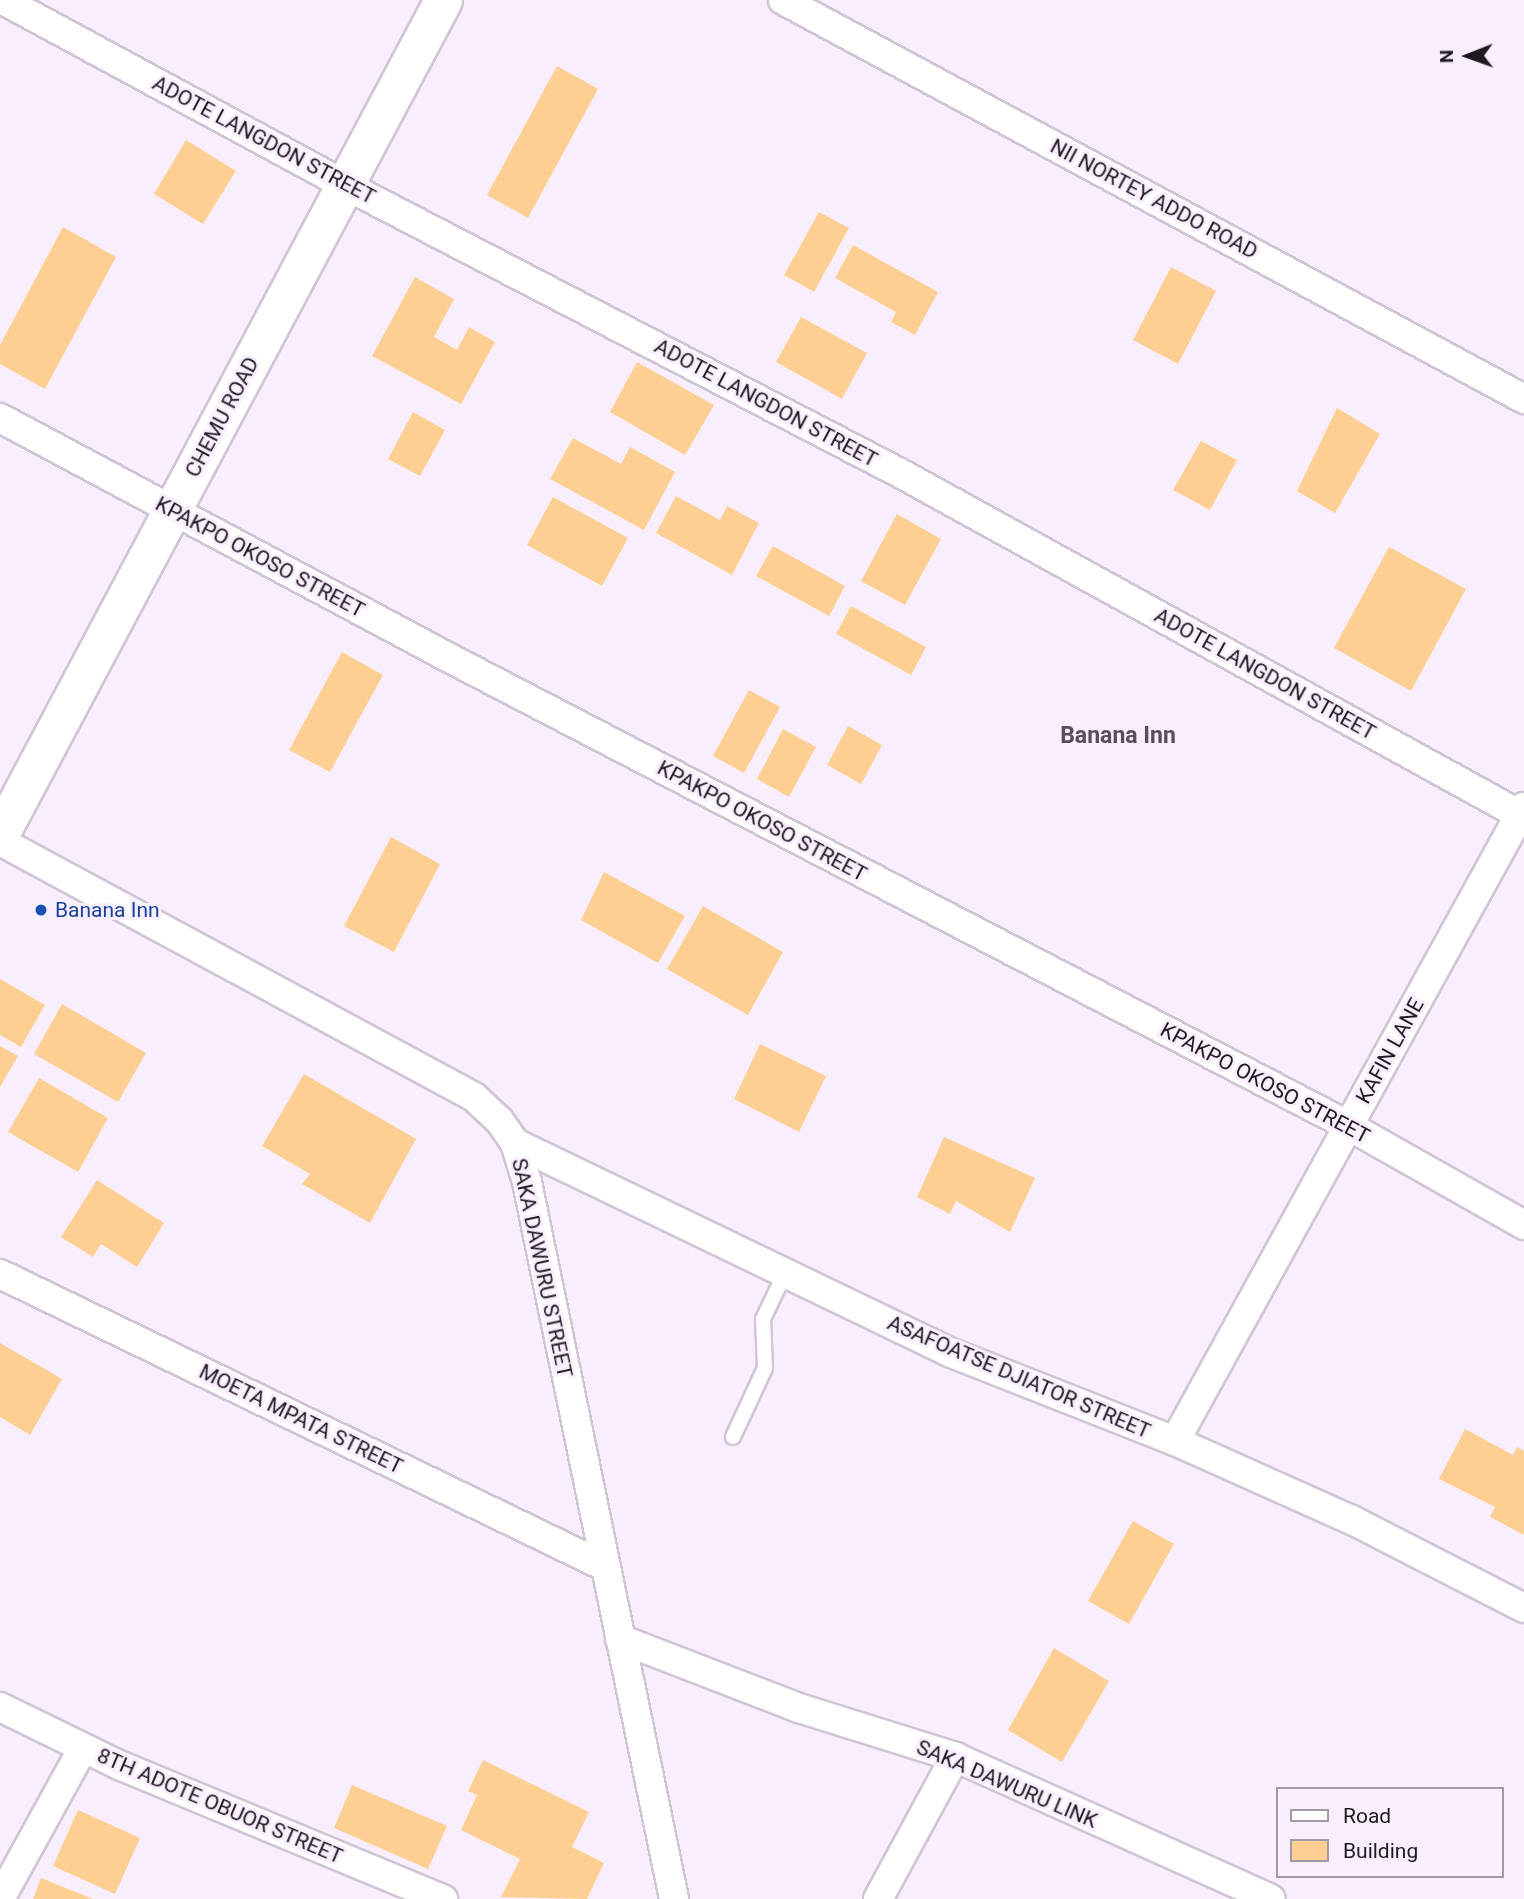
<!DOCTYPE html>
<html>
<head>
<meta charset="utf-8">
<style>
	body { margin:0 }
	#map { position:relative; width:1524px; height:1899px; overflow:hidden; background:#f9eefd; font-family:Roboto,sans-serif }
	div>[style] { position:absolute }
	.building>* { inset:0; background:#fdcf93 }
	.roads { filter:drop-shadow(2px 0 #d0c5d4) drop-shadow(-2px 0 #d0c5d4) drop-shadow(0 2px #d0c5d4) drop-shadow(0 -2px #d0c5d4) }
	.service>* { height:14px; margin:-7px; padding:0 7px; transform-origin:7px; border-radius:7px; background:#fff }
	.minor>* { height:28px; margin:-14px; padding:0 14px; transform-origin:14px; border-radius:14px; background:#fff }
	.tertiary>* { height:37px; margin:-18.5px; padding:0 18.5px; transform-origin:18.5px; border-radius:18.5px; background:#fff }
	.dots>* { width:19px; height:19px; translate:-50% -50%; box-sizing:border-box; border:4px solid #f9eefd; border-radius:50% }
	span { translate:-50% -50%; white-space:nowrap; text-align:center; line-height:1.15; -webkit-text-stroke:6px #f9eefd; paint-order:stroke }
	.street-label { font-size:21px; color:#1e1a1f }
	.transit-label { font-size:21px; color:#164399 }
	.left { translate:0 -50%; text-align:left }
	.neighbourhood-label { font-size:23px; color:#574e5a; font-weight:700 }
	.legend { position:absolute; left:1276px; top:1787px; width:228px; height:91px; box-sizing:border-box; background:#f9eefd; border:2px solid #a199a4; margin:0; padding:9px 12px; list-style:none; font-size:21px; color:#1e1a1f }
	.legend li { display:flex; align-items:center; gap:14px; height:35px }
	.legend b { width:35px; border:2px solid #a199a4 }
	.north { position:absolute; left:1433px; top:21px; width:70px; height:70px; -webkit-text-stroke:5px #f9eefd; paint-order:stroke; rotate:269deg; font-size:19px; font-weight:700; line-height:28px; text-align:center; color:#1e1a1f }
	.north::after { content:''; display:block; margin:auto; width:24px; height:32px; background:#1e1a1f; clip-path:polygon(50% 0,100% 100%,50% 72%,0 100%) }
</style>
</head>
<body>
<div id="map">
	<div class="building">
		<div style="clip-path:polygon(557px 66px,598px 89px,528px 218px,487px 195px)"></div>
		<div style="clip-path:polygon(186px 140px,236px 171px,203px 224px,154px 194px)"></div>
		<div style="clip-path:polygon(819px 212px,849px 228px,814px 292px,784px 275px)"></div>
		<div style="clip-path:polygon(63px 227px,116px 257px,45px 389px,0 364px,0 345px)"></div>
		<div style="clip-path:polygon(853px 245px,938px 292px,915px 335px,891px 322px,896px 312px,835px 278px)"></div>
		<div style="clip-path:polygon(1171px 267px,1216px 291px,1178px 364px,1133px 340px)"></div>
		<div style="clip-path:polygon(415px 277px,454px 299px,434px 337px,457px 350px,469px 327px,495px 342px,461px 404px,372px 356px)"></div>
		<div style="clip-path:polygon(801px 317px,867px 353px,842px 399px,776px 362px)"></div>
		<div style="clip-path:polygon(637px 362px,714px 405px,685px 455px,610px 412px)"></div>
		<div style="clip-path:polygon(1337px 408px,1380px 434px,1335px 513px,1297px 491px)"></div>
		<div style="clip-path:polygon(413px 412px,445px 430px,420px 476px,388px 459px)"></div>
		<div style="clip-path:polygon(573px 438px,621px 464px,630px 447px,675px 472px,644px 530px,550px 479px)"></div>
		<div style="clip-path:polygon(1201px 441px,1237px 460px,1210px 510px,1173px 490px)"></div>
		<div style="clip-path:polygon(676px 496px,720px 520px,727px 506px,759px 523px,732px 575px,656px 533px)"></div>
		<div style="clip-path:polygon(553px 497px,628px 538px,602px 586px,527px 545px)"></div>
		<div style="clip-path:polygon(897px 514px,941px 539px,905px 605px,861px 581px)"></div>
		<div style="clip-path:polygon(773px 546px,845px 586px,829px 616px,756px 576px)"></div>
		<div style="clip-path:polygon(1389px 547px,1466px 589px,1411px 691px,1334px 648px)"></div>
		<div style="clip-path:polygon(851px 606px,926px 647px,911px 675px,836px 634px)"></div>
		<div style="clip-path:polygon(342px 652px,383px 675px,330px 772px,289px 750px)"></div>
		<div style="clip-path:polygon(749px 690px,780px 707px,744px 773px,713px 756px)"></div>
		<div style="clip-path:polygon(848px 726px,882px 745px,861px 784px,827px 765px)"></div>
		<div style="clip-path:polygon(783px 729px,816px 747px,789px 797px,757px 779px)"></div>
		<div style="clip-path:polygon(391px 837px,440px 864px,394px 952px,344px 926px)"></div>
		<div style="clip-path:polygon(604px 872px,685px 916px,658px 963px,581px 920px)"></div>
		<div style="clip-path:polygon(703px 906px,783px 952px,748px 1015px,667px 969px)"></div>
		<div style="clip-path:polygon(0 979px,45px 1005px,21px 1047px,0 1035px)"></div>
		<div style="clip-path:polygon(62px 1004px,146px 1053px,118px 1102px,34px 1054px)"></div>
		<div style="clip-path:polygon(760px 1044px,826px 1076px,799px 1132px,734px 1099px)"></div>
		<div style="clip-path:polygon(0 1046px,18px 1056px,0 1087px)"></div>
		<div style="clip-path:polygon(304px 1074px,416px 1139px,370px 1223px,302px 1184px,310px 1174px,262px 1146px)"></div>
		<div style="clip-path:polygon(39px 1078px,108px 1118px,78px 1172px,8px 1132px)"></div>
		<div style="clip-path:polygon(944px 1137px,1035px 1178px,1010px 1232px,956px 1201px,950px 1214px,917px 1197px)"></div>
		<div style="clip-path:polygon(97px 1180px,164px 1223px,137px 1267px,101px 1244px,93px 1257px,61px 1237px)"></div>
		<div style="clip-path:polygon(0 1343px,62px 1379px,30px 1435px,0 1417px)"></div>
		<div style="clip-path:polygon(1465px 1429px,1513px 1455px,1517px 1447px,1524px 1451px,1524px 1535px,1490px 1517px,1495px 1507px,1439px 1479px)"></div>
		<div style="clip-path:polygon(1133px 1521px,1174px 1544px,1129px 1624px,1088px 1601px)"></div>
		<div style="clip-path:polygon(1054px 1648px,1109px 1681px,1062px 1762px,1008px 1730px)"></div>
		<div style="clip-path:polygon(483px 1760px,589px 1812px,572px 1847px,604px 1863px,587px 1899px,501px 1897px,520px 1859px,461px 1830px,477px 1795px,468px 1791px)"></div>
		<div style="clip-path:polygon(352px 1785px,447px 1826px,428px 1869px,334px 1828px)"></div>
		<div style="clip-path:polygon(78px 1810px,140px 1838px,115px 1894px,53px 1866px)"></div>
		<div style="clip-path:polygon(41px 1878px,93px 1899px,33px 1899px)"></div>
	</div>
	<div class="roads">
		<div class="service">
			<div style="left:733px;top:1437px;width:76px;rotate:-65.1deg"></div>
			<div style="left:765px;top:1368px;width:49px;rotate:-92.3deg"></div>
			<div style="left:763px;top:1319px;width:51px;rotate:-64.4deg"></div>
		</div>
		<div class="minor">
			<div style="left:3px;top:0;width:389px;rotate:28.4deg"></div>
			<div style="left:345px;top:185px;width:625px;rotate:27.43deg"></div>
			<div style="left:900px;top:473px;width:713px;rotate:28.87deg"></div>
			<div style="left:783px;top:0;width:842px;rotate:28.3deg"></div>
			<div style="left:0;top:418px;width:492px;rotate:28.1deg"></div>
			<div style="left:434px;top:650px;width:1031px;rotate:27.48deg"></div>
			<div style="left:1349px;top:1126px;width:201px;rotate:29.5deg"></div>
			<div style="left:0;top:841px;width:539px;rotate:28.37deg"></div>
			<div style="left:474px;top:1097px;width:34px;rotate:43deg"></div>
			<div style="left:499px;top:1120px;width:28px;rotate:55deg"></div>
			<div style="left:515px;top:1143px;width:41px;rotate:72.9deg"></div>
			<div style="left:527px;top:1182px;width:732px;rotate:78.41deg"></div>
			<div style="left:515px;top:1143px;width:482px;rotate:25.7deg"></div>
			<div style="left:949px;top:1352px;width:243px;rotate:21.5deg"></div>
			<div style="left:1175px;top:1441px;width:194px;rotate:24.1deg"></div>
			<div style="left:1352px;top:1520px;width:193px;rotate:27.1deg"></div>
			<div style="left:0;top:1274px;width:669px;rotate:25.8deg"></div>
			<div style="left:1175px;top:1441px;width:724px;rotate:-61.17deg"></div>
			<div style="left:620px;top:1639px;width:192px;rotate:21.1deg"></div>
			<div style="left:799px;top:1708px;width:164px;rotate:17.4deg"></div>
			<div style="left:955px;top:1757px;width:346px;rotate:24.2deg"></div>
			<div style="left:0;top:1707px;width:132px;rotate:26deg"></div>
			<div style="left:119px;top:1765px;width:351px;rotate:22.5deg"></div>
			<div style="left:0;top:1899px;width:172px;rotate:-61.2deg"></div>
			<div style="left:878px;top:1899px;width:162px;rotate:-61.5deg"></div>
		</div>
		<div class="tertiary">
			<div style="left:0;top:834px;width:944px;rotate:-62.02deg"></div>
		</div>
	</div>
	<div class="dots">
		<div style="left:41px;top:910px;background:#1a4fb4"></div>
	</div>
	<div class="street-label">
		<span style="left:264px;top:140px;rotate:28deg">ADOTE LANGDON STREET</span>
		<span style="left:1154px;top:199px;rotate:28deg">NII NORTEY ADDO ROAD</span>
		<span style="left:766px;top:403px;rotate:28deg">ADOTE LANGDON STREET</span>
		<span style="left:222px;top:417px;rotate:-62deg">CHEMU ROAD</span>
		<span style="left:260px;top:557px;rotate:28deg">KPAKPO OKOSO STREET</span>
		<span style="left:1265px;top:674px;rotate:29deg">ADOTE LANGDON STREET</span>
		<span style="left:762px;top:821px;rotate:28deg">KPAKPO OKOSO STREET</span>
		<span style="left:1390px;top:1051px;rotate:-61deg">KAFIN LANE</span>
		<span style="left:1265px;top:1083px;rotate:28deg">KPAKPO OKOSO STREET</span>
		<span style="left:542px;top:1268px;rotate:78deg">SAKA DAWURU STREET</span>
		<span style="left:1019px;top:1377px;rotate:23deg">ASAFOATSE DJIATOR STREET</span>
		<span style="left:301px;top:1419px;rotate:26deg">MOETA MPATA STREET</span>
		<span style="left:1007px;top:1784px;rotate:23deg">SAKA DAWURU LINK</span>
		<span style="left:220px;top:1806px;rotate:23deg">8TH ADOTE OBUOR STREET</span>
	</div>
	<div class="transit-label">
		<span class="left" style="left:55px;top:910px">Banana Inn</span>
	</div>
	<div class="neighbourhood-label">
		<span style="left:1118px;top:736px">Banana Inn</span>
	</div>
	<ul class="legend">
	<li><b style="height:9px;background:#fff"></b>Road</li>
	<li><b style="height:19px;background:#fdcf93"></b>Building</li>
	</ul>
	<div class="north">N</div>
</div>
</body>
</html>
